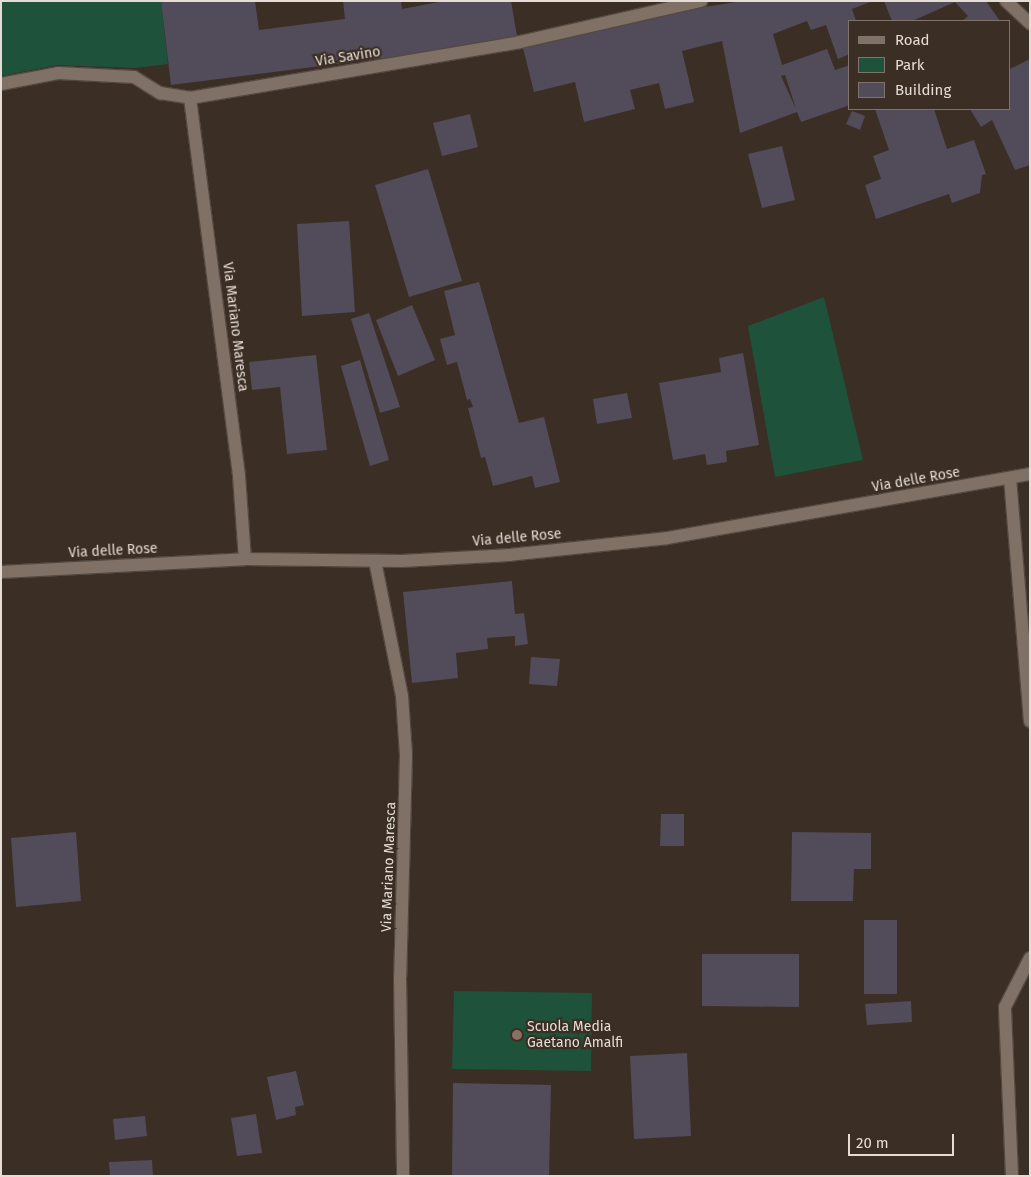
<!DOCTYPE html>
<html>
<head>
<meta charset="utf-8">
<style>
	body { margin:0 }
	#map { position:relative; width:1031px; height:1177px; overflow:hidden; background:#3b2e24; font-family:"Fira Sans",sans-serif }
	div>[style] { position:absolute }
	.green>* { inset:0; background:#1e523a }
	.building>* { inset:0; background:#524b5a }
	.roads { filter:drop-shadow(1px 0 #544941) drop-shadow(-1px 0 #544941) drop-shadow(0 1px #544941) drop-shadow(0 -1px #544941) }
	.service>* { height:12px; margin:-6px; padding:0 6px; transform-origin:6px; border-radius:6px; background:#807166 }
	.minor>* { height:12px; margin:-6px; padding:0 6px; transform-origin:6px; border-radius:6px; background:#807166 }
	.dots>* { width:14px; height:14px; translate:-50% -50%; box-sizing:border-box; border:2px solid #3b2e24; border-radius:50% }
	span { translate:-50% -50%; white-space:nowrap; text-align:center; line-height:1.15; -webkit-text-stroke:4.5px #3b2e24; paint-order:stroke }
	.street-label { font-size:14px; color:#e5dcd6 }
	.poi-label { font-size:14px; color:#e5dcd6 }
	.left { translate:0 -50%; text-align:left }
	.frame { position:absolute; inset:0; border:2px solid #e5dcd6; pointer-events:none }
	.legend { position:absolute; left:848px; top:20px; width:162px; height:90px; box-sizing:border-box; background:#3b2e24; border:1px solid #7f746b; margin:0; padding:6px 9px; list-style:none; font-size:15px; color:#e5dcd6 }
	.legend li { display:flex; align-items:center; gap:10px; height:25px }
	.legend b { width:25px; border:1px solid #7f746b }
	.scale { position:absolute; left:848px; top:1134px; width:106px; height:22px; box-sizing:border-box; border:2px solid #e5dcd6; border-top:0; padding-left:6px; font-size:15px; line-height:18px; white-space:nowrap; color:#e5dcd6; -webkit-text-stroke:4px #3b2e24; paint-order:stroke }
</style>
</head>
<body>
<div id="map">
	<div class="green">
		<div style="clip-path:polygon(1px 1px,161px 1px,168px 64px,135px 68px,57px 65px,1px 76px)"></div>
		<div style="clip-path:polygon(824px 297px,863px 460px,775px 477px,748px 326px)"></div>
		<div style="clip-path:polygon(454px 991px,592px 993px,591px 1071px,452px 1069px)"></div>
	</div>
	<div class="building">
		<div style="clip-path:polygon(161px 1px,255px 1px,259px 30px,345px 19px,343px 1px,401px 1px,402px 9px,444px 1px,511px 1px,517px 36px,392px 57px,171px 85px)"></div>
		<div style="clip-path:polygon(evenodd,742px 1px,873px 1px,852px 9px,856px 21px,850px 21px,850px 54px,838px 59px,826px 25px,811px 30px,807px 21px,773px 34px,782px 65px,827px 49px,835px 70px,850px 65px,850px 105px,801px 122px,797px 112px,740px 133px,722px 41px,682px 51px,694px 102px,665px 109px,659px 83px,630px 90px,635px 109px,584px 122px,575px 82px,534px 92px,523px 48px,673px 12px,742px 1px,785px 75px,789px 87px,796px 109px,781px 76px,785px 75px)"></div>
		<div style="clip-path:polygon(884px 1px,986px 1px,1000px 21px,962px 21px,968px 16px,955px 2px,912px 21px,892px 21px)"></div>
		<div style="clip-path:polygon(1030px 59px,1030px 165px,1015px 170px,992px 120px,981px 127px,970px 109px,1010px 109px,1010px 69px)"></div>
		<div style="clip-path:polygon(875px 109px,934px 109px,947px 149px,974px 140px,986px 174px,982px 175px,980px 193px,952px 203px,949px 194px,876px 219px,865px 185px,881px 179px,873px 156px,889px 150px)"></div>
		<div style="clip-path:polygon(852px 111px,865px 116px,860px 130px,846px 124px)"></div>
		<div style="clip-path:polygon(470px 114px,478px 147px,442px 156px,433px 123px)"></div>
		<div style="clip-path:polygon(782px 146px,795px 200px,762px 208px,748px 154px)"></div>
		<div style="clip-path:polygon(428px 169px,462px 281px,409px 297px,375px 185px)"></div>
		<div style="clip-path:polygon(349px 221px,355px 312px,302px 316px,297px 224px)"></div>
		<div style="clip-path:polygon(479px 282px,519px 423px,544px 417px,560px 482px,535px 488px,532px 476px,493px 486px,485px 457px,481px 458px,468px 408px,473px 407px,470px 399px,467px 400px,457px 362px,447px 365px,440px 339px,455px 335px,444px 291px)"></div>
		<div style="clip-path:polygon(412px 305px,435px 360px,398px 376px,376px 320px)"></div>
		<div style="clip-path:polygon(369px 313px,400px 407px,380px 413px,351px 319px)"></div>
		<div style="clip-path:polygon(743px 353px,759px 445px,726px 451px,727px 462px,707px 465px,705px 454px,673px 460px,659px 383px,721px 372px,719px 358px)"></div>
		<div style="clip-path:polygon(316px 355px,327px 450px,287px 454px,280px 387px,252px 390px,249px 362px)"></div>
		<div style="clip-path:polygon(360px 360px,389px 460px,370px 466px,341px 366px)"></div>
		<div style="clip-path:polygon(627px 393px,632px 418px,597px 424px,593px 399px)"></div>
		<div style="clip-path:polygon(512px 581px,515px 614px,524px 613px,528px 644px,515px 646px,515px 636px,487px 638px,488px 649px,456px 653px,458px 678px,412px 683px,403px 592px)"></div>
		<div style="clip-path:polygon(531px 657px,560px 659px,557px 686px,529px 684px)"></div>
		<div style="clip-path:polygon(661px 814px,684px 814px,684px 846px,660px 846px)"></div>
		<div style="clip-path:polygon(76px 832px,81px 901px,16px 907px,11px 838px)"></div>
		<div style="clip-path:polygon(792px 832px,871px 833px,871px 869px,854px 869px,853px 901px,791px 901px)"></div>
		<div style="clip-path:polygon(864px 920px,897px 920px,897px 994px,864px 994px)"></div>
		<div style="clip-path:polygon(702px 954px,799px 954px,799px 1007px,702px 1006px)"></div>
		<div style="clip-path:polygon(911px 1001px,912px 1022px,867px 1025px,865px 1004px)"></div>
		<div style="clip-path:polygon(687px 1053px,691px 1136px,634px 1139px,630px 1056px)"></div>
		<div style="clip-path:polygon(296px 1071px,304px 1105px,295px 1107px,296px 1115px,276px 1120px,267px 1077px)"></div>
		<div style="clip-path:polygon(453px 1083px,551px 1085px,549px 1176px,452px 1176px)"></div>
		<div style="clip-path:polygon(256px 1114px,262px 1153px,237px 1156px,231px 1118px)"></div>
		<div style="clip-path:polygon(145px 1116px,147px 1136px,115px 1140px,113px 1119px)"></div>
		<div style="clip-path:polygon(152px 1160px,153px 1176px,110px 1176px,109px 1162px)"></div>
	</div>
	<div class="roads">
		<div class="service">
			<div style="left:1px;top:84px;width:58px;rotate:-10.9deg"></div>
			<div style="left:58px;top:73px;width:76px;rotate:3deg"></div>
			<div style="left:134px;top:77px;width:31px;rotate:32deg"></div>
			<div style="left:160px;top:93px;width:30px;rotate:9deg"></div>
			<div style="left:190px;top:98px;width:335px;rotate:-9.6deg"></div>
			<div style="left:520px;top:42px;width:186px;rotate:-12.8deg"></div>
			<div style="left:190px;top:98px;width:381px;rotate:82.6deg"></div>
			<div style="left:239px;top:476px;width:83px;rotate:85.9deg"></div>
			<div style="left:1010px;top:478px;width:244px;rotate:85.3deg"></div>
			<div style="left:1012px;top:1176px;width:169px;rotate:-92.4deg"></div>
			<div style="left:1005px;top:1007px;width:55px;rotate:-63deg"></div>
		</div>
		<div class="minor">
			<div style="left:1006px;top:1px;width:33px;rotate:43deg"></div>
			<div style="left:375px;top:561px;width:138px;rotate:78.7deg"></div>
			<div style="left:402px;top:696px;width:59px;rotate:86.1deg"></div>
			<div style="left:406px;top:755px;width:222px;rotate:91.5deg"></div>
			<div style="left:400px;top:977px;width:199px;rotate:89.1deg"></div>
			<div style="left:1px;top:572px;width:244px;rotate:-3deg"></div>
			<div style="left:245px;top:559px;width:157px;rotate:0.7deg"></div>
			<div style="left:402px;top:561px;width:107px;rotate:-3.2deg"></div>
			<div style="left:509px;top:555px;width:159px;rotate:-6.1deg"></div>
			<div style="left:667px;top:538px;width:369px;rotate:-10deg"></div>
		</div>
	</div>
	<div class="dots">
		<div style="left:517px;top:1035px;background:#8d6e63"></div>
	</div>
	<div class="street-label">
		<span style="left:348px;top:57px;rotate:-9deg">Via Savino</span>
		<span style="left:235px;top:327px;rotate:83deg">Via Mariano Maresca</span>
		<span style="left:916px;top:480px;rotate:-10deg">Via delle Rose</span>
		<span style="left:517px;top:538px;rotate:-5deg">Via delle Rose</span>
		<span style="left:113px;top:551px;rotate:-3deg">Via delle Rose</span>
		<span style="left:389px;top:867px;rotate:-88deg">Via Mariano Maresca</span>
	</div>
	<div class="poi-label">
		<span class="left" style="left:527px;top:1035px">Scuola Media<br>Gaetano Amalfi</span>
	</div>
	<div class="frame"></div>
	<ul class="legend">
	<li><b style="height:6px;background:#807166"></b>Road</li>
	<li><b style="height:14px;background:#1e523a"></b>Park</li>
	<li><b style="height:14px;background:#524b5a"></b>Building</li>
	</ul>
	<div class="scale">20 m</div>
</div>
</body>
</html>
